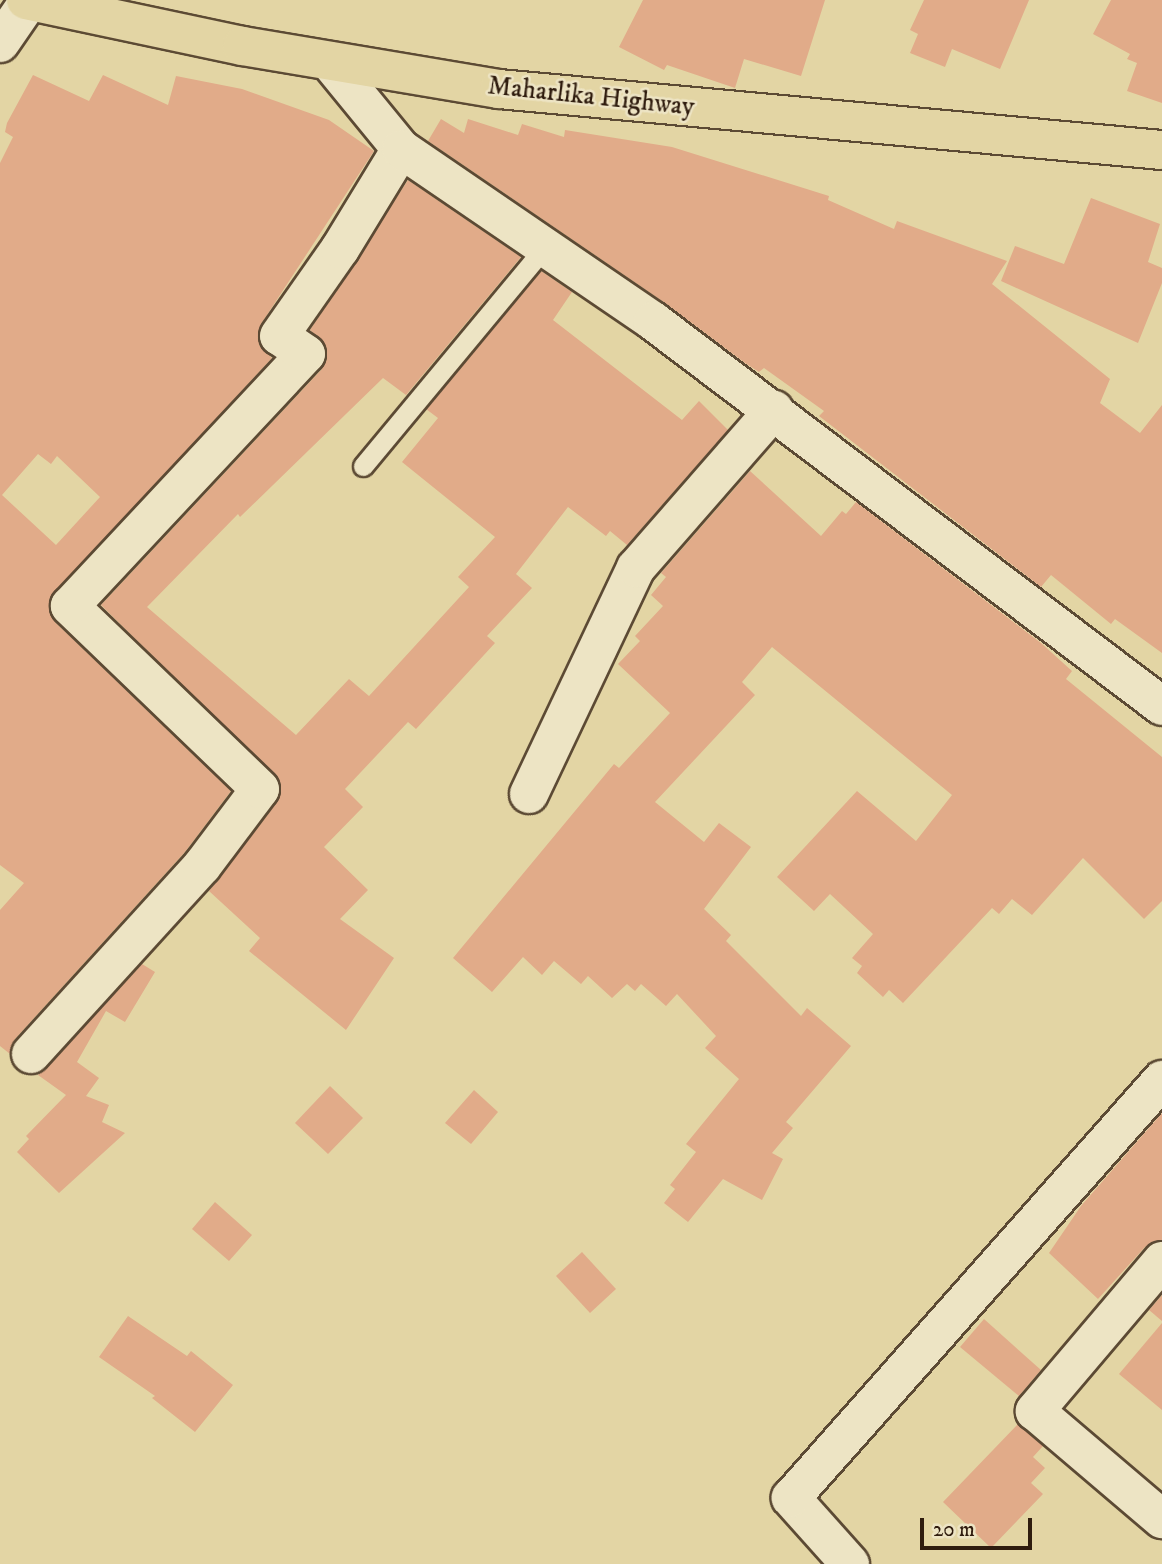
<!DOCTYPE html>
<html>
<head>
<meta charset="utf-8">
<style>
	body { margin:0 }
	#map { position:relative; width:1162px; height:1564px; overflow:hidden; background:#e3d5a4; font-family:"IM FELL DW Pica",serif }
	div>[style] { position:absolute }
	.building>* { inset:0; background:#e1ab89 }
	.roads { filter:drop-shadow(2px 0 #5c4a34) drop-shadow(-2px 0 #5c4a34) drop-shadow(0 2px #5c4a34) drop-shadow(0 -2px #5c4a34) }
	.service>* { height:19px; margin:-9.5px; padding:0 9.5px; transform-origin:9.5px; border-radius:9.5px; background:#ede4c4 }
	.minor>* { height:38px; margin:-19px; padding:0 19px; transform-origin:19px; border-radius:19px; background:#ede4c4 }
	.tertiary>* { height:38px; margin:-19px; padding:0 19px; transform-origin:19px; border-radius:19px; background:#ede4c4 }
	.trunk>* { height:38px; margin:-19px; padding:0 19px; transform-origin:19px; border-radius:19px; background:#e3d5a4 }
	span { translate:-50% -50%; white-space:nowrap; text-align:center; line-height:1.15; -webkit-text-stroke:5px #ede4c4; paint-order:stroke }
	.street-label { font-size:26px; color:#2f1c0e }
	.scale { position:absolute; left:920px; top:1518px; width:112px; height:32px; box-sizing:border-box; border:4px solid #2f1c0e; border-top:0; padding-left:9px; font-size:21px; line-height:24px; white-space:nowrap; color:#2f1c0e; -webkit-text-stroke:5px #ede4c4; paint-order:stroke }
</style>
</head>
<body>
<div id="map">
	<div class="building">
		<div style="clip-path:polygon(643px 0,825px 0,801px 76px,744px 59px,735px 88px,667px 65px,664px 70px,619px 47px)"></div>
		<div style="clip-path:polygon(924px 0,1029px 0,1000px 69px,952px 49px,945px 67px,910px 53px,918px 34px,910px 30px)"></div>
		<div style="clip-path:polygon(1111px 0,1162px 0,1162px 103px,1127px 91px,1137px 63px,1127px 59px,1130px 54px,1093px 34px)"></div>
		<div style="clip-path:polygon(evenodd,33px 75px,89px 101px,103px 75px,168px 105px,176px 76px,242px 89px,329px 120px,374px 151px,261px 324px,259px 345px,272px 358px,49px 600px,55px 622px,231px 791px,185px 852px,15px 1039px,10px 1054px,0 1046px,0 910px,24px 883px,0 865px,0 163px,13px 137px,5px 132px,7px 123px,33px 75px,38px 454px,51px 464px,57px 456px,100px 497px,56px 545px,2px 495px,38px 454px)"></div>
		<div style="clip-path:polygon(441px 119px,464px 133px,468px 119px,518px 135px,522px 124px,564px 137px,565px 130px,672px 147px,829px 196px,828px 200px,894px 229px,897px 221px,1007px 261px,992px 284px,1110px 379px,1100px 403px,1140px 433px,1162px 405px,1162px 653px,1115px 619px,1111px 624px,1051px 575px,1041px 587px,819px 416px,824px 411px,764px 368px,759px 372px,745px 363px,665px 303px,428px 141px)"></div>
		<div style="clip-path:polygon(408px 180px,521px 257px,406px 395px,383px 378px,240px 517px,238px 514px,147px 607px,296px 735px,349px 679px,369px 696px,469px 587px,458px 577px,495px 537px,402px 462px,438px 418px,426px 409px,541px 271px,572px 292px,553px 320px,682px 420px,699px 401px,728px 430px,627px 545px,610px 531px,606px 536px,568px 507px,516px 574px,532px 588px,487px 636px,495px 643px,416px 729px,408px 722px,345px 789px,363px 807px,324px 847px,368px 890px,340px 919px,394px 958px,346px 1030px,249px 951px,260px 938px,209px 891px,277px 802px,280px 782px,101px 605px,322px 369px,326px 346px,310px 330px)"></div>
		<div style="clip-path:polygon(1091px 198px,1160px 224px,1148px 262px,1162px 268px,1162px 283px,1138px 343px,1001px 281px,1015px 246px,1064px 264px)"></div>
		<div style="clip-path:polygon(750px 471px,821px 536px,842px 511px,846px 514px,856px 502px,1041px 643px,1072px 671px,1066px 679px,1162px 757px,1162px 901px,1144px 919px,1083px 858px,1032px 915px,1012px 899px,999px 914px,992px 908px,903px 1003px,889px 990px,883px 997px,857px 973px,862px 966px,852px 958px,873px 934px,830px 894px,814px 911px,777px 877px,857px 791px,916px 841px,952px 795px,772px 647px,742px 682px,755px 695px,655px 802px,704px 842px,719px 823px,751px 847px,704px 909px,731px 935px,726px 941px,801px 1016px,807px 1008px,851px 1046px,786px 1122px,793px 1128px,772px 1153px,783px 1159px,762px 1200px,723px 1179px,688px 1222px,664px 1203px,675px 1189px,670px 1185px,696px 1152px,686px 1144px,739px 1079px,705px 1048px,716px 1036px,677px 994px,666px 1006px,641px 984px,635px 991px,627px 984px,612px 998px,588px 976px,581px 984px,554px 961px,542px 975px,523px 957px,492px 992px,453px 958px,614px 764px,619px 768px,670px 713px,618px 664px,640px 641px,635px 636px,663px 606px,651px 595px,666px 577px,661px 573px)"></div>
		<div style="clip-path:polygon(142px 964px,155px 972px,125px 1022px,106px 1011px,77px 1062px,99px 1078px,86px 1096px,109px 1105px,102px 1122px,125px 1133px,59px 1193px,17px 1152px,29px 1139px,26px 1136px,66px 1095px,38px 1075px)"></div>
		<div style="clip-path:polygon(330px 1086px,363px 1118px,328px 1154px,295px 1123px)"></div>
		<div style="clip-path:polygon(474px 1090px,498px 1112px,471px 1144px,445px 1123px)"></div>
		<div style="clip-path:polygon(1162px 1113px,1162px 1240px,1145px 1247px,1098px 1299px,1049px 1253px,1081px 1206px)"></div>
		<div style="clip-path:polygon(215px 1202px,252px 1235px,229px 1261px,192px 1229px)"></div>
		<div style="clip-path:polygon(582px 1252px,616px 1289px,590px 1313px,556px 1276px)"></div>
		<div style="clip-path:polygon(1162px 1295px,1162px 1321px,1149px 1310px)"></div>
		<div style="clip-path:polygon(128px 1316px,187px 1356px,191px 1351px,233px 1385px,195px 1432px,152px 1398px,155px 1396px,99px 1357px)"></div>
		<div style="clip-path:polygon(984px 1319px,1041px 1370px,1019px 1396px,960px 1347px)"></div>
		<div style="clip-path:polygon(1162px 1323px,1162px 1410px,1119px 1374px)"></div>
		<div style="clip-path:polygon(1018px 1424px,1043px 1446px,1033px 1457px,1045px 1468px,1031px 1483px,1043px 1494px,991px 1548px,943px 1502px)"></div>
	</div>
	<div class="roads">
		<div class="service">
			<div style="left:363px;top:466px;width:283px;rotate:-50.3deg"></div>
		</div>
		<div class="minor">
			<div style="left:0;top:43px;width:51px;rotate:-55.4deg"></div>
			<div style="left:529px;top:794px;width:250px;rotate:-64.7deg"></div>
			<div style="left:636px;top:568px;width:210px;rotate:-48.9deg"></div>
			<div style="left:31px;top:1054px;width:254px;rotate:-47.7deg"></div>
			<div style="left:202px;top:866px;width:96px;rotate:-53deg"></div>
			<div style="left:260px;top:789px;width:264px;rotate:-136.1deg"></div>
			<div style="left:70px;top:606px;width:345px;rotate:-46.9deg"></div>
			<div style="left:306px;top:354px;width:32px;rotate:-146deg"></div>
			<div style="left:279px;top:336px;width:106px;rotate:-55deg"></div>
			<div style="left:340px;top:249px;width:117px;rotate:-58.6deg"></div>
			<div style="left:1162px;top:1261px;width:197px;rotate:130.3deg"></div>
			<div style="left:1035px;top:1411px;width:167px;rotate:40.4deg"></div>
			<div style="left:850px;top:1564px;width:89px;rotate:-131.8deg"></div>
			<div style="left:791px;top:1498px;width:559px;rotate:-48.41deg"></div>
		</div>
		<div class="tertiary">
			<div style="left:329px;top:61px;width:114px;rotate:50.7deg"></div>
			<div style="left:401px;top:149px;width:305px;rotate:34.3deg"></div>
			<div style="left:653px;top:321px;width:638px;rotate:37.1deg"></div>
		</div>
		<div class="trunk">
			<div style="left:26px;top:0;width:221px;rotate:12deg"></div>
			<div style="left:242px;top:46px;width:261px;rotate:9.5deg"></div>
			<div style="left:499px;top:89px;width:666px;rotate:5.26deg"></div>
		</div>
	</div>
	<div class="street-label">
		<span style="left:591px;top:97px;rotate:6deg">Maharlika Highway</span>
	</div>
	<div class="scale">20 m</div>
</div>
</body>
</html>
